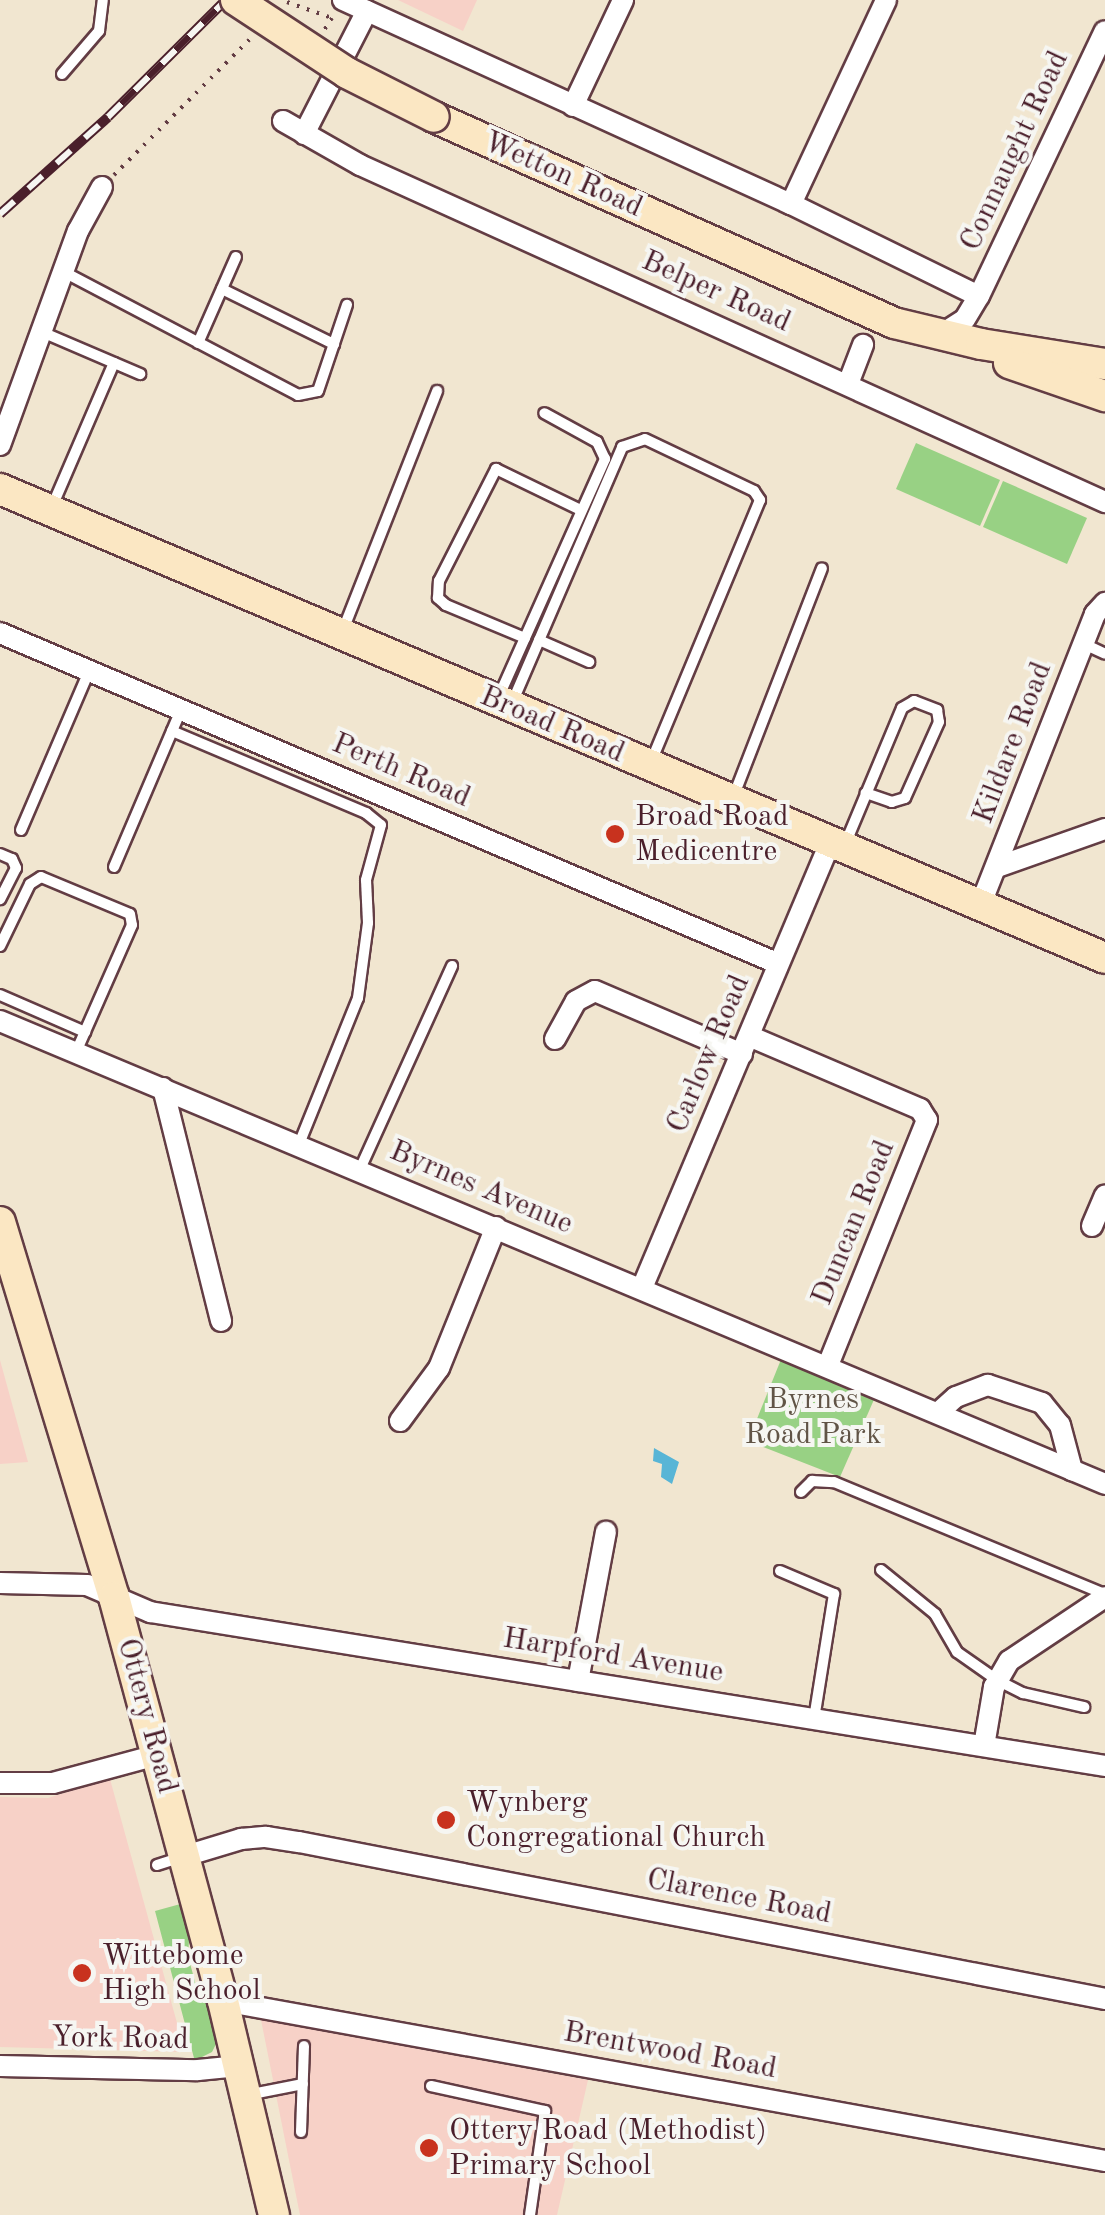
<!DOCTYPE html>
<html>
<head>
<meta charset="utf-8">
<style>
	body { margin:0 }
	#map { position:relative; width:1105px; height:2215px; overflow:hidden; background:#f1e6d0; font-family:"Old Standard TT",serif }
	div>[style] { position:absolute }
	.built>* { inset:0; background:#f7d1c7 }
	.green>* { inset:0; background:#98d184 }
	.water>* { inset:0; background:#58b5d6 }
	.path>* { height:4px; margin-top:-2px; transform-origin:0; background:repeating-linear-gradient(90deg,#633d44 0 2.5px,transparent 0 10.5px) }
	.roads { filter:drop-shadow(2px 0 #633d44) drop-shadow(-2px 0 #633d44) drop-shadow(0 2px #633d44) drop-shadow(0 -2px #633d44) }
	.lane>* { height:10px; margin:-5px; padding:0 5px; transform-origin:5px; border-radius:5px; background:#fff }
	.street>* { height:20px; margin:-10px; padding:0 10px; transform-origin:10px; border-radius:10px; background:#fff }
	.secondary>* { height:30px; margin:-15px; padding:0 15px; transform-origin:15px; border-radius:15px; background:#fbe7c3 }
	.rail>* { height:10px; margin-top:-5px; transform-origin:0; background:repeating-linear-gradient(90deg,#f6f6f2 0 19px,#4a1f2b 0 38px); box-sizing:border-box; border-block:2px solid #4a1f2b }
	.bridges { filter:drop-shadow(2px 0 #633d44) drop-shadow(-2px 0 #633d44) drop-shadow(0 2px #633d44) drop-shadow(0 -2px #633d44) }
	.secondary-bridge>* { height:30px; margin:-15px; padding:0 15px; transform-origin:15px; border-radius:15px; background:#fbe7c3 }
	.dots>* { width:28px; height:28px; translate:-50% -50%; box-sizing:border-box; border:5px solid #f6f6f2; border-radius:50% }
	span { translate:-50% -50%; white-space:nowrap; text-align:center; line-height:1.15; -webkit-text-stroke:8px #f6f6f2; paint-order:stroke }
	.street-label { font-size:30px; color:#4a1f2b }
	.poi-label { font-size:30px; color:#4a1f2b }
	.left { translate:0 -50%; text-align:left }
	.park-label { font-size:30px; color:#615446 }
</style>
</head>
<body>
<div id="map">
	<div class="built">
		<div style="clip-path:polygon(398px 0,477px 0,463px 31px)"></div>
		<div style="clip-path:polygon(0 1360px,28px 1462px,0 1464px)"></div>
		<div style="clip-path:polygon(110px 1779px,185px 2052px,0 2047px,0 1797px,48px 1798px)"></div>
		<div style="clip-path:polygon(261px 2020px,588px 2080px,557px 2215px,300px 2215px)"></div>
	</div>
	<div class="green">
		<div style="clip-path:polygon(916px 443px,1000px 480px,980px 526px,896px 489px)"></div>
		<div style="clip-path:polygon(1003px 481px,1087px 518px,1067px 564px,983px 527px)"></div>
		<div style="clip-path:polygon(782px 1357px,876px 1395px,840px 1477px,748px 1441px)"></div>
		<div style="clip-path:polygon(184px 1903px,190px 1926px,188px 1956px,197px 1989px,214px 2016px,218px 2040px,212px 2052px,200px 2058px,194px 2058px,155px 1911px)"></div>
	</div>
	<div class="water">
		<div style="clip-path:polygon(654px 1448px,679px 1462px,672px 1484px,661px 1477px,662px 1464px,653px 1461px)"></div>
	</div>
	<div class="path">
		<div style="left:287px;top:2px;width:48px;rotate:19.6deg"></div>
		<div style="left:332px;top:18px;width:17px;rotate:123deg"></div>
		<div style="left:114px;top:175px;width:195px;rotate:-45deg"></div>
	</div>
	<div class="roads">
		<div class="lane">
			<div style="left:62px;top:74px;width:57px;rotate:-49.3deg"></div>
			<div style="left:99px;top:31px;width:31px;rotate:-83deg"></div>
			<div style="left:64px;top:272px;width:264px;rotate:27.7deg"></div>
			<div style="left:298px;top:395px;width:20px;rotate:-11deg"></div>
			<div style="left:318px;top:391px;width:91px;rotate:-71.4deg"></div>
			<div style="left:222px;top:289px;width:125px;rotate:26.2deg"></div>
			<div style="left:42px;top:332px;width:107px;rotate:23.2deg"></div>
			<div style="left:198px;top:343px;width:94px;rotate:-66.2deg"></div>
			<div style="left:51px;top:509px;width:159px;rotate:-66.7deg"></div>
			<div style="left:343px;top:630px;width:257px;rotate:-68.5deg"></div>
			<div style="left:525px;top:638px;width:86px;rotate:-157.3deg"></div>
			<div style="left:446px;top:605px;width:11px;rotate:-139deg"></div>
			<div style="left:438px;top:598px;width:17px;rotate:-87deg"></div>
			<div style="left:439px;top:581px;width:126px;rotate:-63deg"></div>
			<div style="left:496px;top:469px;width:94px;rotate:25.8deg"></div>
			<div style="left:539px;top:640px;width:55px;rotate:23.7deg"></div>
			<div style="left:1084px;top:644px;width:23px;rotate:25deg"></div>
			<div style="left:499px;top:696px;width:260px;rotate:-65.9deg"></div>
			<div style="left:605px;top:459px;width:19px;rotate:-115deg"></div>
			<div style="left:597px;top:442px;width:60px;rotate:-151.3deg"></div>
			<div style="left:512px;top:703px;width:279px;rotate:-66.7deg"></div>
			<div style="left:622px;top:447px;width:24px;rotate:-19deg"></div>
			<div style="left:645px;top:439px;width:121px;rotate:25.5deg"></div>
			<div style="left:754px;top:491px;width:11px;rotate:56deg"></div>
			<div style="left:760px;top:500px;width:282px;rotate:112.6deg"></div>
			<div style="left:172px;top:731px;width:211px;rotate:22.9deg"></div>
			<div style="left:366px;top:813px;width:19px;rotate:39deg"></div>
			<div style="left:381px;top:825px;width:57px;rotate:105.3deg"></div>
			<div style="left:366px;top:880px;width:43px;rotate:87.3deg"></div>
			<div style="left:368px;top:923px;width:76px;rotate:97.6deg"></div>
			<div style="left:358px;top:998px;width:157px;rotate:112deg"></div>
			<div style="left:734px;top:795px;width:243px;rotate:-68.8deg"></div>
			<div style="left:21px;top:830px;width:173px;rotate:-66.8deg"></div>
			<div style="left:846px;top:842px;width:145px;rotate:-67.3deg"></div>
			<div style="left:902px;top:708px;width:14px;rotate:-30deg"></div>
			<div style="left:914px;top:701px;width:25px;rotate:21deg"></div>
			<div style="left:937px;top:710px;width:12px;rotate:81deg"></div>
			<div style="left:939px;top:722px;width:83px;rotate:114.1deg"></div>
			<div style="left:905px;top:798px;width:14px;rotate:163deg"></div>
			<div style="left:892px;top:802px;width:28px;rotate:-161deg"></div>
			<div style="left:0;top:854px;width:13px;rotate:23deg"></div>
			<div style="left:12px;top:859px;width:10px;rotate:66deg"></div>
			<div style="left:16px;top:868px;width:35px;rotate:117deg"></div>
			<div style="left:114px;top:867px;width:171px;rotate:-66.9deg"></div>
			<div style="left:0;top:946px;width:69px;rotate:-64.2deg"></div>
			<div style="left:30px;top:884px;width:13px;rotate:-32deg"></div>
			<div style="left:41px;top:877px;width:96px;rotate:22.6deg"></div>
			<div style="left:130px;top:914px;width:11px;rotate:80deg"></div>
			<div style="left:132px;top:925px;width:139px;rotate:113.8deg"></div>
			<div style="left:0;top:995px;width:93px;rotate:23.5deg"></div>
			<div style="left:360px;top:1169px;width:223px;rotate:-65.6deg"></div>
			<div style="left:801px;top:1492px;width:16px;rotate:-45deg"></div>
			<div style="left:812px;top:1481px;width:22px;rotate:3deg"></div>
			<div style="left:834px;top:1482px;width:293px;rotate:22.5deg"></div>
			<div style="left:881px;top:1570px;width:70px;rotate:39.2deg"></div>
			<div style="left:935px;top:1614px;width:44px;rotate:59.9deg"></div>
			<div style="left:957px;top:1652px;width:49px;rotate:35deg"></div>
			<div style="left:997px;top:1680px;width:29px;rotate:27deg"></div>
			<div style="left:1023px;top:1693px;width:63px;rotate:12.9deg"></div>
			<div style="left:780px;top:1571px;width:59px;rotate:23.1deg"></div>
			<div style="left:834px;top:1594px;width:127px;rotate:99.1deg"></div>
			<div style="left:157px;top:1865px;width:23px;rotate:-18deg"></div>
			<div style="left:431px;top:2086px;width:117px;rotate:12.4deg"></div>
			<div style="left:545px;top:2111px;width:105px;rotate:98.2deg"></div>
			<div style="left:247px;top:2095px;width:57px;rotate:-11.1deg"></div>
			<div style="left:301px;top:2132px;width:86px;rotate:-88deg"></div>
		</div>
		<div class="street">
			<div style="left:343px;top:0;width:492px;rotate:24.5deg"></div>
			<div style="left:791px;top:204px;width:209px;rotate:26.1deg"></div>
			<div style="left:573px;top:106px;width:117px;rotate:-64.7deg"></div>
			<div style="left:283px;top:121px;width:89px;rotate:29.7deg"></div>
			<div style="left:360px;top:165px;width:818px;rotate:24.34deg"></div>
			<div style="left:304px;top:134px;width:138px;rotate:-62.9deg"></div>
			<div style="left:791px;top:204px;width:225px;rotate:-65deg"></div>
			<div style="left:942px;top:334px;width:27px;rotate:-33deg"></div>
			<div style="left:965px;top:319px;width:27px;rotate:-59deg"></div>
			<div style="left:979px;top:296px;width:293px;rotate:-64.6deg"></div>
			<div style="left:848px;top:384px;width:42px;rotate:-69deg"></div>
			<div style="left:0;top:445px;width:228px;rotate:-70deg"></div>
			<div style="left:78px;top:231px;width:50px;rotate:-61.4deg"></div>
			<div style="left:0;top:633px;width:846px;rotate:23.02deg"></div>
			<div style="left:997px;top:867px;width:114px;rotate:-19.4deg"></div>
			<div style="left:980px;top:906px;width:314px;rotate:-68.5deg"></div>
			<div style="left:1095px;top:614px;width:15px;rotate:-48deg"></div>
			<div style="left:0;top:1021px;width:1198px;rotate:22.73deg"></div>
			<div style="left:749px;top:1036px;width:186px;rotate:23.1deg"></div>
			<div style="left:920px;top:1109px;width:13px;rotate:58deg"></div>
			<div style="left:927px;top:1120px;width:266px;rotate:112deg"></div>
			<div style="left:555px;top:1039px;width:43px;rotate:-61.1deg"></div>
			<div style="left:576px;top:1001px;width:21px;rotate:-28deg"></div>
			<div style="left:595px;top:991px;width:160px;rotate:23.2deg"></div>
			<div style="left:163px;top:1088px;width:240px;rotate:76deg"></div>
			<div style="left:1092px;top:1226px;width:33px;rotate:-67deg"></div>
			<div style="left:642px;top:1288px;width:484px;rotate:-67.1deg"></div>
			<div style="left:938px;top:1413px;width:24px;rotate:-42deg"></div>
			<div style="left:956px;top:1397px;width:34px;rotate:-21deg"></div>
			<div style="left:988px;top:1385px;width:57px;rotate:18.4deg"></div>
			<div style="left:1042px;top:1403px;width:28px;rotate:51deg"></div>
			<div style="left:1060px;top:1425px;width:47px;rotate:75.1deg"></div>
			<div style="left:400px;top:1421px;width:66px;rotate:-53.7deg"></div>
			<div style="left:439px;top:1368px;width:152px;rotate:-68deg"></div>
			<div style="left:0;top:1583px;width:87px;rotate:1.3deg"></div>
			<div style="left:87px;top:1585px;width:69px;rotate:23.2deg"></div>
			<div style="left:150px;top:1612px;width:967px;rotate:9.16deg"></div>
			<div style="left:578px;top:1681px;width:152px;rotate:-79.4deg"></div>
			<div style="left:984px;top:1746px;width:60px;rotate:-80.4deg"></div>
			<div style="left:994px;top:1687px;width:30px;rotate:-60deg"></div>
			<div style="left:1009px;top:1661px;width:115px;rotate:-33.7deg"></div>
			<div style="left:0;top:1783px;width:53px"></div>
			<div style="left:53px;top:1783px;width:108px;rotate:-15.1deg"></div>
			<div style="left:185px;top:1856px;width:59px;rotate:-16.9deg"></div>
			<div style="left:241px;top:1839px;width:25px;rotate:-5deg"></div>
			<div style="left:266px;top:1837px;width:33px;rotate:9deg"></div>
			<div style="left:299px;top:1842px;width:821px;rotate:11.02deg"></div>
			<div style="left:223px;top:2001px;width:896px;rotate:10.28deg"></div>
			<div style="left:0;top:2066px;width:198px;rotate:1.2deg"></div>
			<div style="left:198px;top:2070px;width:41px;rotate:-5.6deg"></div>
		</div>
		<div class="secondary">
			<div style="left:434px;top:117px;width:504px;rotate:24.12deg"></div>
			<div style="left:894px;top:323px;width:89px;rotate:13.6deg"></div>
			<div style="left:981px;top:344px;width:126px;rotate:9.2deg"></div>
			<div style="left:1009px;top:363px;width:102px;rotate:19deg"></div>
			<div style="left:0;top:489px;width:1200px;rotate:23deg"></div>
			<div style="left:0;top:1222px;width:392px;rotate:73.1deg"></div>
			<div style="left:114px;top:1597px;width:418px;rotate:74.9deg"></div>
			<div style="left:223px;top:2001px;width:220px;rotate:76.6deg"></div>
		</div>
	</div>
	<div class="rail">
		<div style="left:0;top:214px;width:145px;rotate:-41.9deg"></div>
		<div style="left:108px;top:117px;width:166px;rotate:-44.8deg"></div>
	</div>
	<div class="bridges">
		<div class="secondary-bridge">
			<div style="left:236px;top:0;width:133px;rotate:33.3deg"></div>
			<div style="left:347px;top:73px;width:97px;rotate:26.8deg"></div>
		</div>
	</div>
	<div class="dots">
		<div style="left:615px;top:834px;background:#c8321e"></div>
		<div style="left:446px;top:1820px;background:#c8321e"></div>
		<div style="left:82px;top:1973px;background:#c8321e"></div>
		<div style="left:429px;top:2148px;background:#c8321e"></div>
	</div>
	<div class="street-label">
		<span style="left:1015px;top:151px;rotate:-65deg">Connaught Road</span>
		<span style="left:563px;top:175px;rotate:24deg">Wetton Road</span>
		<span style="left:716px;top:292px;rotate:24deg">Belper Road</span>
		<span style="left:552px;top:725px;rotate:23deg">Broad Road</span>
		<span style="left:1013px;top:743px;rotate:-69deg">Kildare Road</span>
		<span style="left:401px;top:771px;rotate:23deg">Perth Road</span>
		<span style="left:709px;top:1054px;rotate:-67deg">Carlow Road</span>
		<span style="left:481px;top:1188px;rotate:23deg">Byrnes Avenue</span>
		<span style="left:854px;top:1223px;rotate:-68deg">Duncan Road</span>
		<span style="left:613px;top:1656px;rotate:9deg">Harpford Avenue</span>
		<span style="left:147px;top:1716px;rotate:75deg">Ottery Road</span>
		<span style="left:739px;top:1897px;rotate:11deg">Clarence Road</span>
		<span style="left:120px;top:2039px;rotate:1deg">York Road</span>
		<span style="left:670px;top:2051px;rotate:10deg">Brentwood Road</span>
	</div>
	<div class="poi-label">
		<span class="left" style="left:635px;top:834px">Broad Road<br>Medicentre</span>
		<span class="left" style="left:466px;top:1820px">Wynberg<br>Congregational Church</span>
		<span class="left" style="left:102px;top:1973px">Wittebome<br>High School</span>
		<span class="left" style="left:449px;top:2148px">Ottery Road (Methodist)<br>Primary School</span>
	</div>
	<div class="park-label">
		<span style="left:813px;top:1417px">Byrnes<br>Road Park</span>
	</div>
</div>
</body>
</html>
